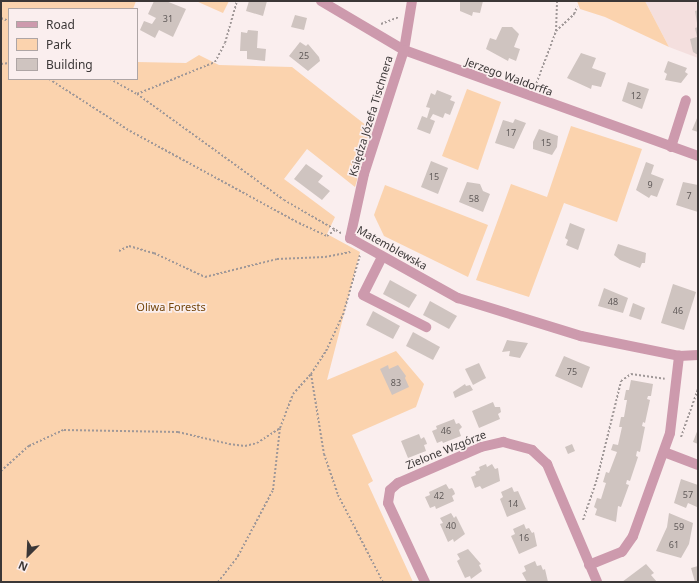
<!DOCTYPE html>
<html>
<head>
<meta charset="utf-8">
<style>
	body { margin:0 }
	#map { position:relative; width:699px; height:583px; overflow:hidden; background:#faeeee; font-family:"Noto Sans",sans-serif }
	div>[style] { position:absolute }
	.built>* { inset:0; background:#f4dfde }
	.green>* { inset:0; background:#fbd3ae }
	.building>* { inset:0; background:#cfc4c0 }
	.path>* { height:2px; margin-top:-1px; transform-origin:0; background:repeating-linear-gradient(90deg,#a09898 0 2px,transparent 0 4px) }
	.minor>* { height:10px; margin:-5px; padding:0 5px; transform-origin:5px; border-radius:5px; background:#cd9aad }
	span { translate:-50% -50%; white-space:nowrap; text-align:center; line-height:1.15; -webkit-text-stroke:3.5px #faeeee; paint-order:stroke }
	.number-label { font-size:9px; color:#605a59 }
	.number-label span { -webkit-text-stroke-width:0 }
	.street-label { font-size:11px; color:#3b3737 }
	.park-label { font-size:11px; color:#74460b }
	.frame { position:absolute; inset:0; border:2px solid #3b3737; pointer-events:none }
	.legend { position:absolute; left:8px; top:8px; width:130px; height:72px; box-sizing:border-box; background:#faeeee; border:1px solid #aea5a5; margin:0; padding:5px 7px; list-style:none; font-size:12px; color:#3b3737 }
	.legend li { display:flex; align-items:center; gap:8px; height:20px }
	.legend b { width:20px; border:1px solid #aea5a5 }
	.north { position:absolute; left:8px; top:535px; width:40px; height:40px; -webkit-text-stroke:3px #faeeee; paint-order:stroke; rotate:204deg; font-size:11px; font-weight:700; line-height:16px; text-align:center; color:#3b3737 }
	.north::after { content:''; display:block; margin:auto; width:14px; height:18px; background:#3b3737; clip-path:polygon(50% 0,100% 100%,50% 72%,0 100%) }
</style>
</head>
<body>
<div id="map">
	<div class="built">
		<div style="clip-path:polygon(645px 1px,698px 1px,698px 58px,669px 47px)"></div>
	</div>
	<div class="green">
		<div style="clip-path:polygon(1px 1px,136px 1px,133px 9px,9px 9px,9px 79px,137px 79px,137px 62px,186px 63px,199px 55px,219px 65px,292px 67px,372px 130px,355px 187px,307px 149px,284px 179px,335px 217px,327px 234px,360px 252px,327px 380px,396px 351px,424px 384px,416px 407px,352px 435px,373px 481px,368px 484px,413px 582px,1px 582px)"></div>
		<div style="clip-path:polygon(196px 1px,229px 1px,223px 13px)"></div>
		<div style="clip-path:polygon(577px 1px,645px 1px,669px 47px,605px 17px,580px 9px)"></div>
		<div style="clip-path:polygon(467px 89px,501px 102px,478px 170px,442px 156px)"></div>
		<div style="clip-path:polygon(571px 126px,642px 149px,617px 222px,564px 203px,529px 297px,476px 280px,511px 184px,547px 197px)"></div>
		<div style="clip-path:polygon(385px 185px,488px 225px,468px 277px,384px 236px,374px 215px)"></div>
	</div>
	<div class="building">
		<div style="clip-path:polygon(154px 1px,166px 1px,186px 9px,173px 37px,159px 30px,155px 38px,140px 30px,144px 21px,152px 24px,156px 18px,148px 14px)"></div>
		<div style="clip-path:polygon(249px 1px,267px 1px,263px 16px,246px 11px)"></div>
		<div style="clip-path:polygon(460px 1px,483px 1px,480px 13px,473px 12px,472px 16px,460px 11px)"></div>
		<div style="clip-path:polygon(698px 10px,698px 23px,697px 23px,695px 11px)"></div>
		<div style="clip-path:polygon(295px 15px,307px 18px,304px 30px,291px 27px)"></div>
		<div style="clip-path:polygon(502px 27px,512px 27px,519px 34px,514px 47px,520px 49px,516px 61px,509px 58px,508px 61px,486px 49px,490px 38px,496px 40px)"></div>
		<div style="clip-path:polygon(698px 27px,698px 55px,693px 52px,690px 39px,697px 37px,695px 28px)"></div>
		<div style="clip-path:polygon(248px 30px,258px 31px,257px 48px,266px 49px,265px 61px,247px 59px,247px 51px,240px 51px,241px 32px,247px 33px)"></div>
		<div style="clip-path:polygon(300px 42px,306px 46px,308px 44px,319px 57px,320px 61px,308px 71px,289px 56px)"></div>
		<div style="clip-path:polygon(581px 53px,596px 58px,592px 68px,606px 73px,601px 87px,592px 85px,591px 89px,567px 78px)"></div>
		<div style="clip-path:polygon(668px 61px,687px 68px,685px 72px,688px 74px,681px 83px,665px 80px,667px 74px,664px 72px)"></div>
		<div style="clip-path:polygon(628px 82px,649px 89px,642px 109px,622px 101px)"></div>
		<div style="clip-path:polygon(437px 90px,452px 96px,450px 100px,455px 102px,450px 115px,445px 113px,443px 118px,433px 114px,430px 119px,435px 121px,430px 134px,417px 129px,422px 116px,427px 118px,430px 108px,426px 107px,431px 93px,435px 95px)"></div>
		<div style="clip-path:polygon(698px 116px,698px 132px,692px 130px)"></div>
		<div style="clip-path:polygon(515px 119px,526px 123px,514px 149px,495px 143px,503px 120px,513px 123px)"></div>
		<div style="clip-path:polygon(539px 129px,558px 136px,557px 147px,552px 155px,533px 149px,533px 142px)"></div>
		<div style="clip-path:polygon(431px 161px,448px 168px,438px 194px,421px 187px)"></div>
		<div style="clip-path:polygon(646px 162px,654px 165px,651px 174px,664px 179px,657px 197px,651px 195px,649px 198px,636px 190px)"></div>
		<div style="clip-path:polygon(306px 164px,323px 176px,318px 182px,330px 191px,322px 200px,294px 179px)"></div>
		<div style="clip-path:polygon(467px 182px,480px 184px,483px 191px,490px 194px,483px 212px,459px 202px)"></div>
		<div style="clip-path:polygon(683px 182px,698px 185px,698px 212px,676px 205px)"></div>
		<div style="clip-path:polygon(570px 223px,585px 229px,578px 250px,566px 245px,568px 240px,565px 238px)"></div>
		<div style="clip-path:polygon(618px 244px,646px 253px,645px 263px,642px 263px,640px 268px,620px 260px,614px 255px)"></div>
		<div style="clip-path:polygon(390px 280px,417px 295px,409px 308px,383px 294px)"></div>
		<div style="clip-path:polygon(673px 284px,696px 292px,684px 330px,661px 323px)"></div>
		<div style="clip-path:polygon(604px 288px,628px 298px,623px 313px,598px 306px)"></div>
		<div style="clip-path:polygon(430px 301px,457px 316px,449px 329px,423px 315px)"></div>
		<div style="clip-path:polygon(633px 303px,645px 308px,641px 320px,629px 316px)"></div>
		<div style="clip-path:polygon(373px 311px,400px 326px,393px 339px,366px 325px)"></div>
		<div style="clip-path:polygon(413px 332px,440px 347px,433px 360px,406px 346px)"></div>
		<div style="clip-path:polygon(507px 340px,528px 343px,520px 358px,509px 356px,510px 351px,502px 352px)"></div>
		<div style="clip-path:polygon(564px 356px,590px 367px,582px 388px,555px 376px)"></div>
		<div style="clip-path:polygon(479px 363px,486px 378px,473px 385px,465px 369px)"></div>
		<div style="clip-path:polygon(388px 365px,389px 369px,398px 365px,406px 376px,405px 378px,409px 387px,392px 395px,380px 369px)"></div>
		<div style="clip-path:polygon(631px 380px,653px 384px,651px 396px,648px 396px,647px 399px,650px 400px,645px 423px,643px 422px,642px 426px,645px 427px,640px 452px,637px 451px,636px 456px,638px 457px,630px 481px,627px 480px,626px 484px,629px 485px,621px 507px,618px 506px,616px 522px,595px 515px,597px 509px,594px 507px,597px 498px,601px 499px,606px 483px,603px 482px,606px 472px,609px 473px,617px 452px,611px 450px,613px 444px,618px 445px,622px 427px,619px 427px,621px 417px,624px 417px,627px 400px,624px 400px,626px 390px,629px 390px)"></div>
		<div style="clip-path:polygon(465px 384px,466px 386px,470px 385px,473px 390px,455px 398px,453px 392px)"></div>
		<div style="clip-path:polygon(493px 402px,495px 407px,500px 407px,501px 412px,498px 414px,500px 419px,479px 428px,472px 411px)"></div>
		<div style="clip-path:polygon(454px 419px,456px 424px,459px 423px,462px 427px,459px 430px,461px 436px,443px 443px,442px 441px,437px 443px,432px 431px,437px 429px,436px 426px)"></div>
		<div style="clip-path:polygon(698px 429px,698px 444px,693px 442px)"></div>
		<div style="clip-path:polygon(419px 434px,421px 439px,424px 437px,426px 441px,427px 444px,424px 445px,426px 451px,408px 458px,401px 441px)"></div>
		<div style="clip-path:polygon(572px 444px,575px 451px,568px 454px,565px 447px)"></div>
		<div style="clip-path:polygon(486px 464px,487px 467px,492px 464px,495px 469px,498px 468px,500px 481px,482px 489px,480px 486px,475px 488px,471px 477px,476px 475px,475px 472px,480px 470px,479px 467px)"></div>
		<div style="clip-path:polygon(681px 479px,698px 485px,697px 507px,688px 503px,686px 508px,674px 503px)"></div>
		<div style="clip-path:polygon(446px 484px,449px 489px,452px 488px,454px 491px,455px 494px,452px 496px,454px 501px,436px 509px,435px 506px,430px 508px,425px 497px,430px 495px,429px 492px)"></div>
		<div style="clip-path:polygon(512px 487px,514px 492px,518px 491px,526px 509px,507px 517px,500px 499px,503px 497px,501px 492px)"></div>
		<div style="clip-path:polygon(451px 513px,454px 518px,456px 516px,465px 534px,454px 542px,453px 539px,448px 542px,440px 524px,443px 523px,440px 518px)"></div>
		<div style="clip-path:polygon(669px 513px,693px 523px,689px 544px,681px 558px,656px 551px,667px 527px)"></div>
		<div style="clip-path:polygon(524px 524px,526px 529px,529px 528px,532px 533px,534px 532px,537px 546px,519px 554px,511px 536px,515px 534px,513px 529px)"></div>
		<div style="clip-path:polygon(468px 549px,481px 564px,479px 565px,482px 571px,471px 579px,470px 576px,465px 578px,457px 561px,460px 559px,457px 554px)"></div>
		<div style="clip-path:polygon(535px 561px,537px 566px,541px 565px,543px 570px,545px 569px,548px 582px,527px 582px,522px 573px,526px 571px,524px 566px)"></div>
		<div style="clip-path:polygon(646px 564px,654px 573px,651px 575px,657px 582px,622px 582px)"></div>
		<div style="clip-path:polygon(698px 566px,698px 582px,695px 582px,691px 568px)"></div>
	</div>
	<div class="path">
		<div style="left:1px;top:18px;width:9px;rotate:21deg"></div>
		<div style="left:381px;top:24px;width:19px;rotate:-21deg"></div>
		<div style="left:556px;top:31px;width:25px;rotate:-43deg"></div>
		<div style="left:574px;top:14px;width:8px;rotate:-67deg"></div>
		<div style="left:1px;top:64px;width:8px;rotate:-7deg"></div>
		<div style="left:49px;top:79px;width:96px;rotate:32.7deg"></div>
		<div style="left:130px;top:131px;width:192px;rotate:28.6deg"></div>
		<div style="left:299px;top:223px;width:31px;rotate:25deg"></div>
		<div style="left:327px;top:236px;width:10px;rotate:-37deg"></div>
		<div style="left:110px;top:79px;width:31px;rotate:29deg"></div>
		<div style="left:137px;top:94px;width:181px;rotate:35.8deg"></div>
		<div style="left:284px;top:200px;width:66px;rotate:30.1deg"></div>
		<div style="left:535px;top:87px;width:60px;rotate:-69.4deg"></div>
		<div style="left:556px;top:31px;width:30px;rotate:-88deg"></div>
		<div style="left:137px;top:94px;width:84px;rotate:-22.3deg"></div>
		<div style="left:215px;top:62px;width:21px;rotate:-62deg"></div>
		<div style="left:225px;top:43px;width:44px;rotate:-74.1deg"></div>
		<div style="left:119px;top:251px;width:11px;rotate:-27deg"></div>
		<div style="left:129px;top:246px;width:26px;rotate:16deg"></div>
		<div style="left:154px;top:253px;width:56px;rotate:25.2deg"></div>
		<div style="left:205px;top:277px;width:74px;rotate:-14deg"></div>
		<div style="left:277px;top:259px;width:48px;rotate:-2.4deg"></div>
		<div style="left:325px;top:257px;width:26px;rotate:-11deg"></div>
		<div style="left:311px;top:374px;width:81px;rotate:80.8deg"></div>
		<div style="left:324px;top:454px;width:43px;rotate:71.1deg"></div>
		<div style="left:338px;top:495px;width:98px;rotate:62.7deg"></div>
		<div style="left:681px;top:437px;width:51px;rotate:-70.5deg"></div>
		<div style="left:1px;top:471px;width:38px;rotate:-42deg"></div>
		<div style="left:29px;top:446px;width:38px;rotate:-25deg"></div>
		<div style="left:64px;top:430px;width:114px;rotate:1deg"></div>
		<div style="left:178px;top:432px;width:52px;rotate:13.2deg"></div>
		<div style="left:229px;top:444px;width:16px;rotate:7deg"></div>
		<div style="left:245px;top:446px;width:12px;rotate:-14deg"></div>
		<div style="left:257px;top:443px;width:27px;rotate:-33deg"></div>
		<div style="left:280px;top:428px;width:36px;rotate:-69deg"></div>
		<div style="left:293px;top:394px;width:27px;rotate:-48deg"></div>
		<div style="left:311px;top:374px;width:27px;rotate:-57deg"></div>
		<div style="left:326px;top:351px;width:40px;rotate:-65deg"></div>
		<div style="left:343px;top:315px;width:62px;rotate:-74.2deg"></div>
		<div style="left:583px;top:520px;width:43px;rotate:-71.1deg"></div>
		<div style="left:597px;top:479px;width:101px;rotate:-76.2deg"></div>
		<div style="left:621px;top:381px;width:12px;rotate:-35deg"></div>
		<div style="left:631px;top:374px;width:34px;rotate:8deg"></div>
		<div style="left:218px;top:582px;width:33px;rotate:-52deg"></div>
		<div style="left:238px;top:556px;width:75px;rotate:-62.1deg"></div>
		<div style="left:273px;top:490px;width:62px;rotate:-83.6deg"></div>
	</div>
	<div class="minor">
		<div style="left:321px;top:1px;width:96px;rotate:30.6deg"></div>
		<div style="left:404px;top:50px;width:313px;rotate:19.8deg"></div>
		<div style="left:412px;top:1px;width:50px;rotate:99.3deg"></div>
		<div style="left:404px;top:50px;width:130px;rotate:107.9deg"></div>
		<div style="left:364px;top:174px;width:66px;rotate:102.3deg"></div>
		<div style="left:350px;top:238px;width:124px;rotate:29.1deg"></div>
		<div style="left:458px;top:298px;width:129px;rotate:17.2deg"></div>
		<div style="left:581px;top:336px;width:100px;rotate:11.5deg"></div>
		<div style="left:679px;top:356px;width:19px;rotate:-3deg"></div>
		<div style="left:671px;top:147px;width:49px;rotate:-72.3deg"></div>
		<div style="left:382px;top:257px;width:42px;rotate:116.6deg"></div>
		<div style="left:363px;top:295px;width:71px;rotate:26.9deg"></div>
		<div style="left:664px;top:452px;width:36px;rotate:21deg"></div>
		<div style="left:589px;top:565px;width:35px;rotate:-22deg"></div>
		<div style="left:622px;top:552px;width:19px;rotate:-55deg"></div>
		<div style="left:633px;top:536px;width:109px;rotate:-70.2deg"></div>
		<div style="left:670px;top:433px;width:78px;rotate:-83.3deg"></div>
		<div style="left:425px;top:582px;width:87px;rotate:-115.1deg"></div>
		<div style="left:388px;top:503px;width:13px;rotate:-81deg"></div>
		<div style="left:390px;top:490px;width:11px;rotate:-41deg"></div>
		<div style="left:398px;top:483px;width:90px;rotate:-23.4deg"></div>
		<div style="left:481px;top:447px;width:23px;rotate:-13deg"></div>
		<div style="left:503px;top:442px;width:30px;rotate:15deg"></div>
		<div style="left:532px;top:450px;width:21px;rotate:43deg"></div>
		<div style="left:547px;top:464px;width:128px;rotate:67deg"></div>
	</div>
	<div class="number-label">
		<span style="left:168px;top:19px">31</span>
		<span style="left:304px;top:56px">25</span>
		<span style="left:636px;top:96px">12</span>
		<span style="left:511px;top:133px">17</span>
		<span style="left:546px;top:143px">15</span>
		<span style="left:434px;top:177px">15</span>
		<span style="left:650px;top:185px">9</span>
		<span style="left:689px;top:196px">7</span>
		<span style="left:474px;top:199px">58</span>
		<span style="left:613px;top:302px">48</span>
		<span style="left:678px;top:311px">46</span>
		<span style="left:572px;top:372px">75</span>
		<span style="left:396px;top:383px">83</span>
		<span style="left:446px;top:431px">46</span>
		<span style="left:688px;top:495px">57</span>
		<span style="left:439px;top:496px">42</span>
		<span style="left:513px;top:504px">14</span>
		<span style="left:451px;top:526px">40</span>
		<span style="left:679px;top:527px">59</span>
		<span style="left:524px;top:538px">16</span>
		<span style="left:674px;top:545px">61</span>
	</div>
	<div class="street-label">
		<span style="left:509px;top:77px;rotate:20deg">Jerzego Waldorffa</span>
		<span style="left:371px;top:116px;rotate:-73deg">Księdza Józefa Tischnera</span>
		<span style="left:392px;top:248px;rotate:29deg">Matemblewska</span>
		<span style="left:446px;top:450px;rotate:-22deg">Zielone Wzgórze</span>
	</div>
	<div class="park-label">
		<span style="left:171px;top:307px">Oliwa Forests</span>
	</div>
	<div class="frame"></div>
	<ul class="legend">
	<li><b style="height:5px;background:#cd9aad"></b>Road</li>
	<li><b style="height:11px;background:#fbd3ae"></b>Park</li>
	<li><b style="height:11px;background:#cfc4c0"></b>Building</li>
	</ul>
	<div class="north">N</div>
</div>
</body>
</html>
